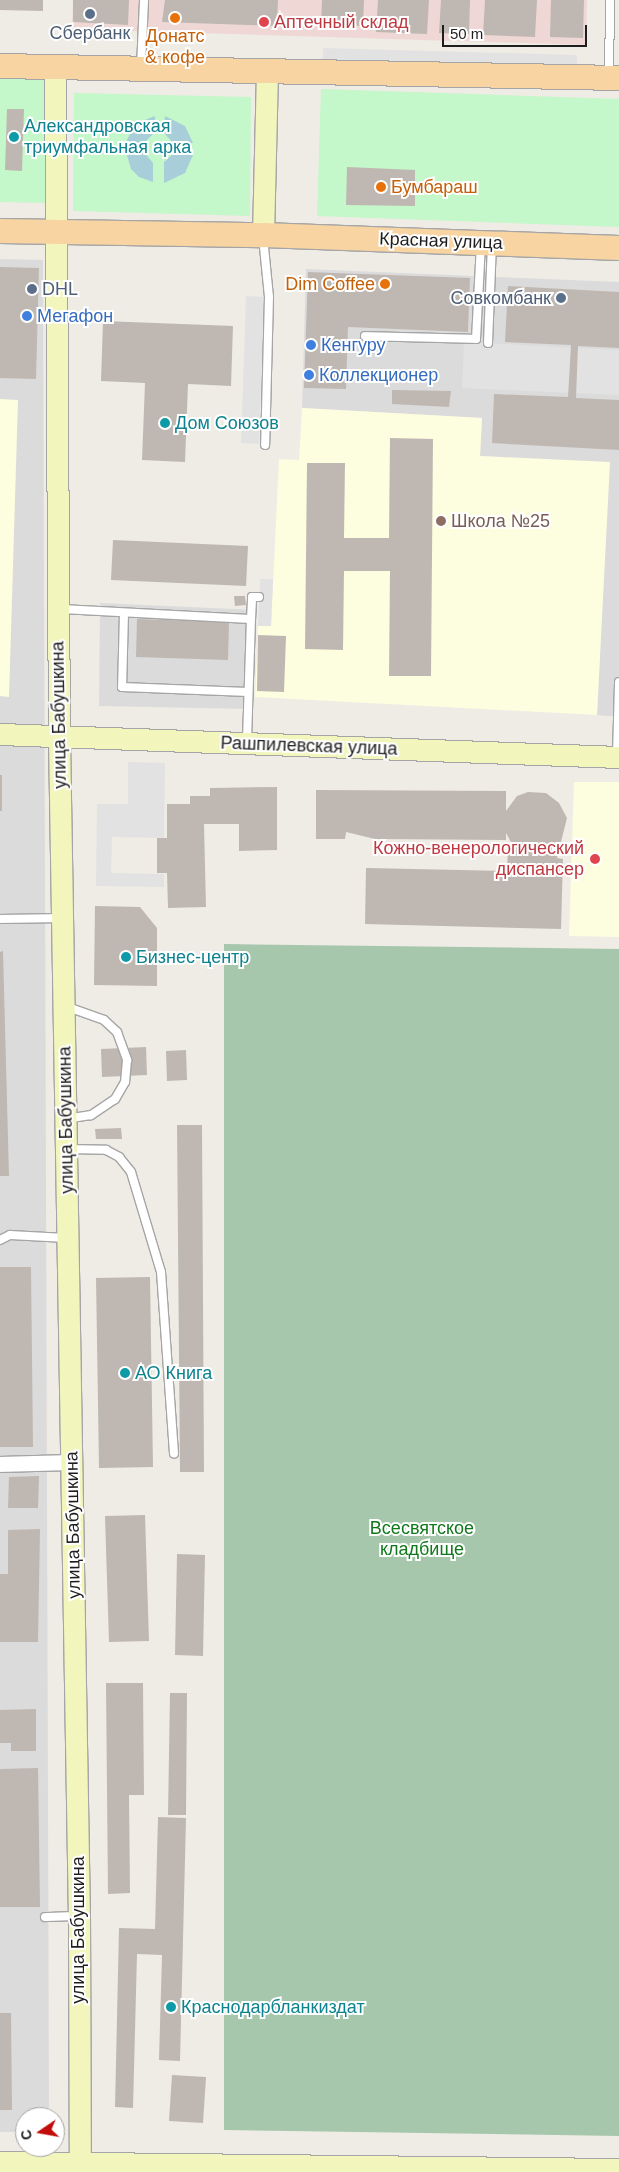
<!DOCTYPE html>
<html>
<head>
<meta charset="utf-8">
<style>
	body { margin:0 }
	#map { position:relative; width:619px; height:2172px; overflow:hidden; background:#efece5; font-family:Helvetica,sans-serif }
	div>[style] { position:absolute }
	.residential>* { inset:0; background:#dcdbdb }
	.commercial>* { inset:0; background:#efd7d5 }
	.education>* { inset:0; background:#fdfddf }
	.cemetery>* { inset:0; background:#a7c7ad }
	.park>* { inset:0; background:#c4f7c9 }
	.parking>* { inset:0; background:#e2e2e2 }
	.water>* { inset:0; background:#a8ceda }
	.building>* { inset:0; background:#bfb8b2 }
	.roads { filter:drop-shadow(1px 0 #a5a5a5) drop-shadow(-1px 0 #a5a5a5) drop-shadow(0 1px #a5a5a5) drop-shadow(0 -1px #a5a5a5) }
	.lane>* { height:8px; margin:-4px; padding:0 4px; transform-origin:4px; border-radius:4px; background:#fff }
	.street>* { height:15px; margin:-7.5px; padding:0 7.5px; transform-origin:7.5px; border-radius:7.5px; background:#fff }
	.secondary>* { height:21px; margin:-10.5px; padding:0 10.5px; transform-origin:10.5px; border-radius:10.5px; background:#f2f6bc }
	.primary>* { height:24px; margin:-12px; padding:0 12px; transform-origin:12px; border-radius:12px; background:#f7d4a2 }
	.dots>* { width:14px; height:14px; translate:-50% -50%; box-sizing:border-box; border:2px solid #fff; border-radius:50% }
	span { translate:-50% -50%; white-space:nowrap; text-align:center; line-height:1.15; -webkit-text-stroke:4px #fff; paint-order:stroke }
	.health-label { font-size:18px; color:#be3a42 }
	.left { translate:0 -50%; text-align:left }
	.right { translate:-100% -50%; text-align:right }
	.service-label { font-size:18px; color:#4e5e75 }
	.food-label { font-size:18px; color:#c56008 }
	.culture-label { font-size:18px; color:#0d838f }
	.street-label { font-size:18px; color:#1e1e1e }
	.shop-label { font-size:18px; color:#366cbe }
	.education-label { font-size:18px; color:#785e54 }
	.park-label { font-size:18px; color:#11781b }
	.north { position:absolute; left:15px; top:2107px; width:50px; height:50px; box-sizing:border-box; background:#fff; border:1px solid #a5a5a5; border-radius:50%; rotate:258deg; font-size:14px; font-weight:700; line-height:20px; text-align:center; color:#1e1e1e }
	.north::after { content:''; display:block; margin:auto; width:18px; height:22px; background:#c30d0a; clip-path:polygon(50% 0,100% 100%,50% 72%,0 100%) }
	.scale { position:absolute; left:442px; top:25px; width:145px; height:22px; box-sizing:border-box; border:2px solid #1e1e1e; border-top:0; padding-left:6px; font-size:15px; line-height:18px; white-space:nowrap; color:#1e1e1e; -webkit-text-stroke:4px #fff; paint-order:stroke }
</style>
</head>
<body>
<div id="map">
	<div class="residential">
		<div style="clip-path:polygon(0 259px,43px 260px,49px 2108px,43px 2117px,25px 2117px,25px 2132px,0 2132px)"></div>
		<div style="clip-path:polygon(306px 269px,619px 282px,619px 717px,597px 715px,609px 463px,480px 456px,482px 418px,302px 408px)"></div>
		<div style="clip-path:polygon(100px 603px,257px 610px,252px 709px,99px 706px)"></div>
	</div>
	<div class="commercial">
		<div style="clip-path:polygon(73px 0,587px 0,586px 45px,72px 29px)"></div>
	</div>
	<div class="education">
		<div style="clip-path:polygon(0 399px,18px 400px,9px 697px,0 696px)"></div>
		<div style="clip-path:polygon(302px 408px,482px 418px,480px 456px,610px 462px,597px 715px,255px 697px,258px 626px,271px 626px,279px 459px,299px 460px)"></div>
		<div style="clip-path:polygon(574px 782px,619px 782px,619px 937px,569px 936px)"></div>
	</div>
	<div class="cemetery">
		<div style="clip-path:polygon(224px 944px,619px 949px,619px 2136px,224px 2130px)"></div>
	</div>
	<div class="park">
		<div style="clip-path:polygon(0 76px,46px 77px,45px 203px,0 202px)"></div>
		<div style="clip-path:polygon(321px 89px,619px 99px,619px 227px,317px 216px)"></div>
		<div style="clip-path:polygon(74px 93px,251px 97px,250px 216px,73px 211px)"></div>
	</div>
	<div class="parking">
		<div style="clip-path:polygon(323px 48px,577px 55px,577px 77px,322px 73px)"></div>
		<div style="clip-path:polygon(246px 296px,264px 297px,259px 444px,241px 443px)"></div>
		<div style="clip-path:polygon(464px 342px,619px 350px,619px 395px,462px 388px)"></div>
		<div style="clip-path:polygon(260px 579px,273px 579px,271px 626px,258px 626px)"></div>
		<div style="clip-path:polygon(128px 762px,165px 763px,164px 838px,112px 837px,111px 873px,164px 874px,164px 887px,96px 886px,97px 804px,128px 804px)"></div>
	</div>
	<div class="water">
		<div style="clip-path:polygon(155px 116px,154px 133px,144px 143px,126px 142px,135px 124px)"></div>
		<div style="clip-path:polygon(165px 116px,185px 126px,193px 143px,173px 143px,164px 133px)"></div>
		<div style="clip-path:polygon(126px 152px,144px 152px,153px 163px,153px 182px,139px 177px,131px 169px)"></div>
		<div style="clip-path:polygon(173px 154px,193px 155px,185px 173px,164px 183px,164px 162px)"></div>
	</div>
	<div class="building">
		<div style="clip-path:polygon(0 0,43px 0,43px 11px,0 10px)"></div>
		<div style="clip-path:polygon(73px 0,129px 0,128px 25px,73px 22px)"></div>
		<div style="clip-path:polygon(165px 0,278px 0,277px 26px,162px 22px)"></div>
		<div style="clip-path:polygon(322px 0,364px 0,363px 26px,321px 24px)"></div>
		<div style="clip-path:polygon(378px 0,429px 0,427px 34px,376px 32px)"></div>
		<div style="clip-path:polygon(441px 0,470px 0,469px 34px,439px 33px)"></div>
		<div style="clip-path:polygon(485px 0,537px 0,535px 37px,483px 35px)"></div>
		<div style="clip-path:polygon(551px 0,584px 0,583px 38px,550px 37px)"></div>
		<div style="clip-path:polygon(7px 109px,24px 109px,22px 171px,5px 170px)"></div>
		<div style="clip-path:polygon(347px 167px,415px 170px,415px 206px,346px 205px)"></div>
		<div style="clip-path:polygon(0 267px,39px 268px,36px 379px,0 378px)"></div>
		<div style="clip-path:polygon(308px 272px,470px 278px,468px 332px,348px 327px,346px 389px,304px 388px)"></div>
		<div style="clip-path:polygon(508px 286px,619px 292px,619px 348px,578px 346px,576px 398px,619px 400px,619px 450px,492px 443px,494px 394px,568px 397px,571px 345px,505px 342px)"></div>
		<div style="clip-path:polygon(103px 321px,233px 326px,231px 386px,188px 384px,185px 462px,142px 460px,145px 383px,101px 381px)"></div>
		<div style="clip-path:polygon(392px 390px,451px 391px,449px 407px,392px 404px)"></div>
		<div style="clip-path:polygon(390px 438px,433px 439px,431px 676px,389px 676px,390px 571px,344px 571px,343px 650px,305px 649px,307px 463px,345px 463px,344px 538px,389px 538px)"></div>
		<div style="clip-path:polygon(113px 540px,248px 546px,246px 586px,111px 580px)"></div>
		<div style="clip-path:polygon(234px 596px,245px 596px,246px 605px,235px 606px)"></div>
		<div style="clip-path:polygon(137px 619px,229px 622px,228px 660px,136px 657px)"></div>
		<div style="clip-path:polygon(258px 635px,286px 636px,284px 692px,257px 691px)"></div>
		<div style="clip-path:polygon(0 775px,2px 775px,2px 811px,0 811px)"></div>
		<div style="clip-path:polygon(277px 787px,277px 850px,239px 851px,239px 824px,204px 824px,206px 907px,168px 908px,167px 873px,157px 873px,157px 838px,167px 838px,167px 804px,190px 804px,190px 796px,210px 796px,210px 788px)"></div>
		<div style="clip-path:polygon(316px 790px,506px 791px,506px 811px,517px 796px,528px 792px,546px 793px,559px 803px,567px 818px,557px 858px,563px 859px,561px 929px,365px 924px,366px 868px,507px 871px,508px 846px,512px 844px,506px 833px,506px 840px,375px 839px,346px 832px,345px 839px,316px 839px)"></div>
		<div style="clip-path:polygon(95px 906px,140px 907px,157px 928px,157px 986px,94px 985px)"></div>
		<div style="clip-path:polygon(3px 951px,9px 1176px,0 1176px,0 952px)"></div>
		<div style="clip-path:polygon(146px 1047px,147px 1075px,102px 1077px,101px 1049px)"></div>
		<div style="clip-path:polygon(186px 1050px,187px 1080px,167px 1081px,166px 1051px)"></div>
		<div style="clip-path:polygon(177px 1125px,202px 1125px,204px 1472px,180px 1472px)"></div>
		<div style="clip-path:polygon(121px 1128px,122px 1139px,96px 1139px,95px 1129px)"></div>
		<div style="clip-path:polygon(0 1267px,31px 1267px,33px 1447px,0 1447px)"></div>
		<div style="clip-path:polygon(150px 1277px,153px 1467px,99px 1468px,96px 1278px)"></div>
		<div style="clip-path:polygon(39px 1476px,38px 1508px,8px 1508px,9px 1477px)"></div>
		<div style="clip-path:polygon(145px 1515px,149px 1641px,109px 1642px,105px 1516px)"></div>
		<div style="clip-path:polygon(40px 1529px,38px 1642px,0 1642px,0 1574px,8px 1574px,8px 1530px)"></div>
		<div style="clip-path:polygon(177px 1554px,205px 1555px,203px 1656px,175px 1655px)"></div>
		<div style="clip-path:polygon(106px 1683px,143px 1683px,144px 1795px,129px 1795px,130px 1893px,108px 1894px)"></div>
		<div style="clip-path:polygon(170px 1693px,187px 1693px,186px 1815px,168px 1815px)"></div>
		<div style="clip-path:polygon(36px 1709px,36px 1751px,11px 1751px,11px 1743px,0 1743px,0 1710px)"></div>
		<div style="clip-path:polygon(38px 1768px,40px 1907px,0 1907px,0 1769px)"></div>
		<div style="clip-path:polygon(158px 1817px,186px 1818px,180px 2061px,159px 2060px,162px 1955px,137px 1954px,133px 2108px,115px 2107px,119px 1928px,155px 1929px)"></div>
		<div style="clip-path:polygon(0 2013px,11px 2013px,12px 2110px,0 2110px)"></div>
		<div style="clip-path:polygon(172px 2075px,206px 2077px,203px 2123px,169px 2121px)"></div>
	</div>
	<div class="roads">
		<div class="lane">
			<div style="left:141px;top:67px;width:67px;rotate:-87.4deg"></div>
			<div style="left:609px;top:76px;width:76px;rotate:-89.2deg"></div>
			<div style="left:263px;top:237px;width:60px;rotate:84.3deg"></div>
			<div style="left:269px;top:297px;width:148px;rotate:91.5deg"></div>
			<div style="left:365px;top:336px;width:111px;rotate:1.5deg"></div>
			<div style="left:476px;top:339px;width:94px;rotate:-87deg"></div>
			<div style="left:488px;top:343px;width:98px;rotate:-87.7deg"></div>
			<div style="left:61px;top:609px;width:190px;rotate:3deg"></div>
			<div style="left:251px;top:619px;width:123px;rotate:91.9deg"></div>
			<div style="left:124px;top:613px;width:74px;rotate:91.5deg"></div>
			<div style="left:122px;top:687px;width:126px;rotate:2.3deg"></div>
			<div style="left:251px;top:619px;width:22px;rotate:-87deg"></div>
			<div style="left:252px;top:597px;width:7px"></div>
			<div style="left:617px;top:755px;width:73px;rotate:-88.4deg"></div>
			<div style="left:0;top:919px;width:61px;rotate:-0.9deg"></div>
			<div style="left:65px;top:1006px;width:41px;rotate:19.7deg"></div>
			<div style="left:104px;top:1020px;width:18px;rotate:43deg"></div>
			<div style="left:117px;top:1032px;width:30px;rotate:70deg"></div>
			<div style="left:127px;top:1060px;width:22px;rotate:95deg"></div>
			<div style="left:125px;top:1082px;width:20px;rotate:120deg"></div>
			<div style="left:115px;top:1099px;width:29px;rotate:146deg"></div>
			<div style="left:91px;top:1115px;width:25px;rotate:171deg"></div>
			<div style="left:67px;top:1149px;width:39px;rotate:1deg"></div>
			<div style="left:106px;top:1150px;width:15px;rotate:28deg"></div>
			<div style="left:119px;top:1157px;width:19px;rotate:51deg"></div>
			<div style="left:131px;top:1172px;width:104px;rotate:73.3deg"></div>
			<div style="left:161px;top:1272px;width:182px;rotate:85.9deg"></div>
			<div style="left:0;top:1240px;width:11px;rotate:-27deg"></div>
			<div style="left:10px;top:1235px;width:56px;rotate:3.1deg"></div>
			<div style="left:45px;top:1917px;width:32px;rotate:-2deg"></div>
		</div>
		<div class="street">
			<div style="left:0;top:1464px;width:72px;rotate:-1.6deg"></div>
		</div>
		<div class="secondary">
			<div style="left:55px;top:68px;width:670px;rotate:89.66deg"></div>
			<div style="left:59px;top:738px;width:1178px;rotate:89.03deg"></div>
			<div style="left:79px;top:1916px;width:256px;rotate:89.8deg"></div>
			<div style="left:263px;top:235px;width:163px;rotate:-88.6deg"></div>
			<div style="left:0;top:734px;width:619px;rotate:2.13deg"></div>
			<div style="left:0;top:2162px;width:619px;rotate:0.65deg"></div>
		</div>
		<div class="primary">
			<div style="left:0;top:66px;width:619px;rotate:1.11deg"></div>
			<div style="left:0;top:231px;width:263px;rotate:0.9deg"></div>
			<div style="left:263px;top:235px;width:356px;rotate:2.1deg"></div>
		</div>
	</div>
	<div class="dots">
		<div style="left:90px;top:14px;background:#5c6f8a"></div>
		<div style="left:175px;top:18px;background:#e8710a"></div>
		<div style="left:264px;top:22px;background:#e0444e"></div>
		<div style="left:14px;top:137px;background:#0f9aa8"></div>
		<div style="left:381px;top:187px;background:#e8710a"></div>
		<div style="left:385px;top:284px;background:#e8710a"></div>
		<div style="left:32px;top:289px;background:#5c6f8a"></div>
		<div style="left:561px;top:298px;background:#5c6f8a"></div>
		<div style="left:27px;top:316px;background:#3f7fe0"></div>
		<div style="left:311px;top:345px;background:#3f7fe0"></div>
		<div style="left:309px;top:375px;background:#3f7fe0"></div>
		<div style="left:165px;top:423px;background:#0f9aa8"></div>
		<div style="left:441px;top:521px;background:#8d6e63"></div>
		<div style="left:595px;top:859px;background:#e0444e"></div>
		<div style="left:126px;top:957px;background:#0f9aa8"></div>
		<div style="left:125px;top:1373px;background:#0f9aa8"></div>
		<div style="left:171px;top:2007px;background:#0f9aa8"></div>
	</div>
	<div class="health-label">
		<span class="left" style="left:274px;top:22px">Аптечный склад</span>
		<span class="right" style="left:584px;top:859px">Кожно-венерологический<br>диспансер</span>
	</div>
	<div class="service-label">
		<span style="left:90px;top:33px">Сбербанк</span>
		<span class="left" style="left:42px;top:289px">DHL</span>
		<span class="right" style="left:551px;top:298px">Совкомбанк</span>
	</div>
	<div class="food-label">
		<span style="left:175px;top:47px">Донатс<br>&amp; кофе</span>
		<span class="left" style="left:391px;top:187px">Бумбараш</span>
		<span class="right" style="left:375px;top:284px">Dim Coffee</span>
	</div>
	<div class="culture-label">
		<span class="left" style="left:24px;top:137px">Александровская<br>триумфальная арка</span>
		<span class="left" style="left:175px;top:423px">Дом Союзов</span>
		<span class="left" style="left:136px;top:957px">Бизнес-центр</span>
		<span class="left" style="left:135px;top:1373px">АО Книга</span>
		<span class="left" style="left:181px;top:2007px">Краснодарбланкиздат</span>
	</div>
	<div class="street-label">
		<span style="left:441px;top:241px;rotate:2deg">Красная улица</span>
		<span style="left:59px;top:715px;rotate:-91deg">улица Бабушкина</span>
		<span style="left:309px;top:746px;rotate:2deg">Рашпилевская улица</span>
		<span style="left:66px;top:1120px;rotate:-91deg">улица Бабушкина</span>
		<span style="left:73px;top:1525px;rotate:-91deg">улица Бабушкина</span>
		<span style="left:78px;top:1930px;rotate:-90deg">улица Бабушкина</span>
	</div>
	<div class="shop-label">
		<span class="left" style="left:37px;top:316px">Мегафон</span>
		<span class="left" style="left:321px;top:345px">Кенгуру</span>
		<span class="left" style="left:319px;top:375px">Коллекционер</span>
	</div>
	<div class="education-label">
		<span class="left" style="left:451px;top:521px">Школа №25</span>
	</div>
	<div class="park-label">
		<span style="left:422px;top:1539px">Всесвятское<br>кладбище</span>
	</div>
	<div class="north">С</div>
	<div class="scale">50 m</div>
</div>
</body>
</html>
